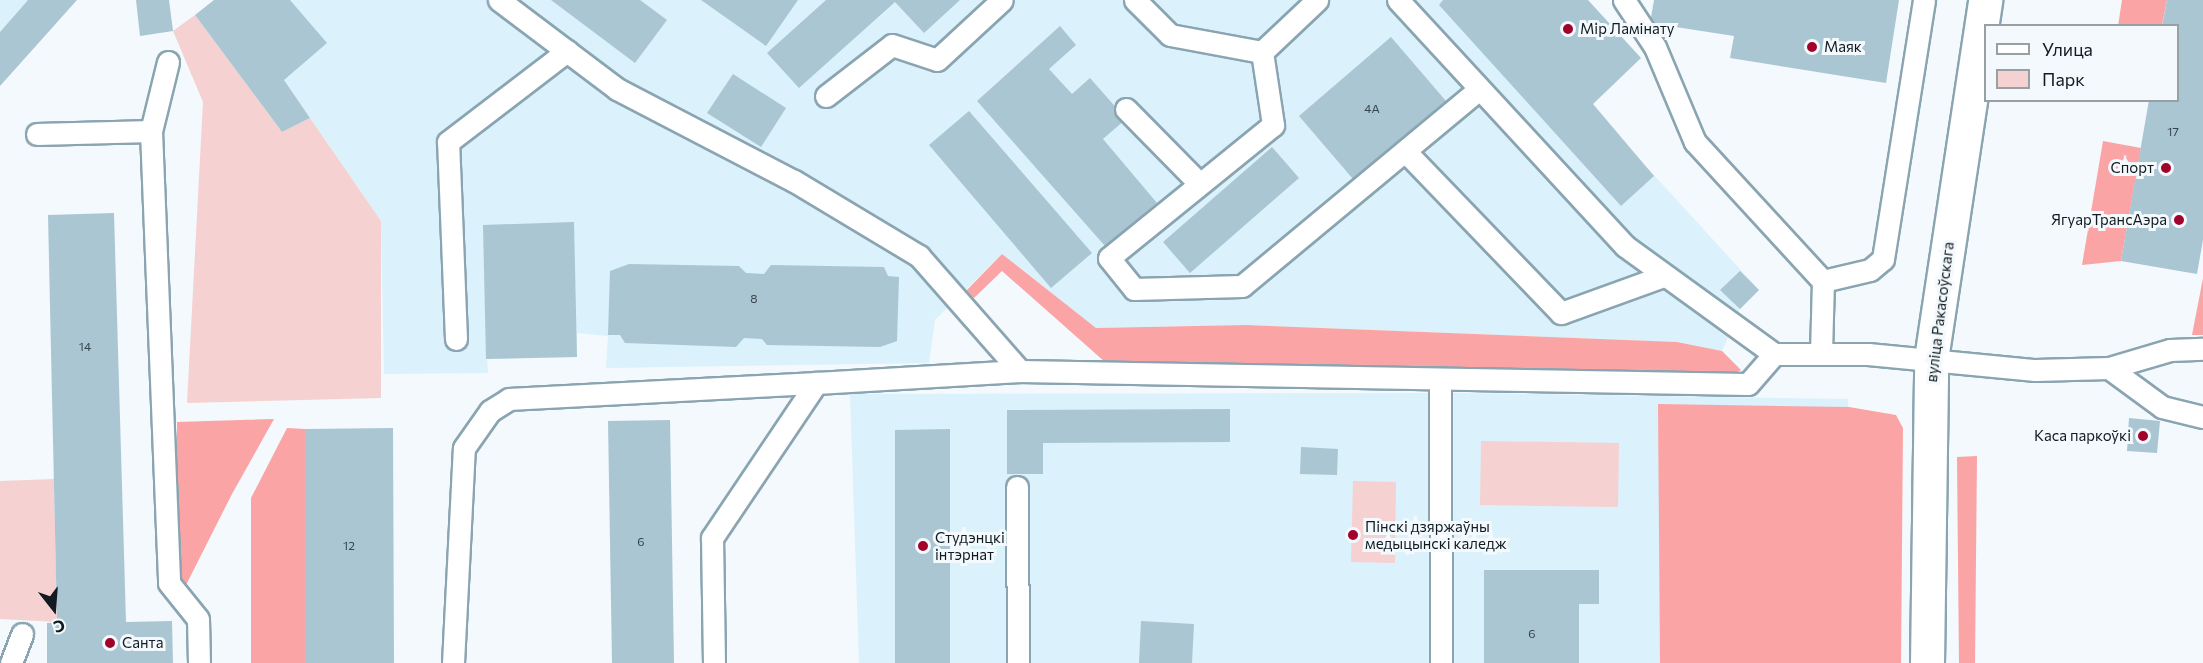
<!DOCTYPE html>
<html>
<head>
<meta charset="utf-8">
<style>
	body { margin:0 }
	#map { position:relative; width:2203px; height:663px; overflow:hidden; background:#f3f9fc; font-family:Commissioner,sans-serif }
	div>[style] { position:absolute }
	.built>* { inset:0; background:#dbf1fb }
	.green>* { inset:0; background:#f6d1d1 }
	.forest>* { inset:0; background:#fba4a5 }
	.building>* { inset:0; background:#aac6d3 }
	.roads { filter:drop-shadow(2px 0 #8aa5b1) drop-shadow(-2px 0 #8aa5b1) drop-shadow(0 2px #8aa5b1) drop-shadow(0 -2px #8aa5b1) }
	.service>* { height:21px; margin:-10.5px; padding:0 10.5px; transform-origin:10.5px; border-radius:10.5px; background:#fff }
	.secondary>* { height:33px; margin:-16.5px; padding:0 16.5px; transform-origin:16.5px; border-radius:16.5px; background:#fff }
	.dots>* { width:16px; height:16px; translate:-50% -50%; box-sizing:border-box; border:3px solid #f3f9fc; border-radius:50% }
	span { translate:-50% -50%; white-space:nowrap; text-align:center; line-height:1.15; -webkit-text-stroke:6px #f3f9fc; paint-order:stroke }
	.number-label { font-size:12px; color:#37464d }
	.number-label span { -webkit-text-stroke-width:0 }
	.poi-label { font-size:15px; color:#111b20 }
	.left { translate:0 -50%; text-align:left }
	.right { translate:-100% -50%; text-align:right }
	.street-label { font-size:15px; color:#111b20 }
	.legend { position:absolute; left:1984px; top:24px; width:195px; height:78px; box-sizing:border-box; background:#f3f9fc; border:2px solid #99a0a4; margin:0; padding:8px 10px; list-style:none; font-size:18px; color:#111b20 }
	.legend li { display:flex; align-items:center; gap:12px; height:30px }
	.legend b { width:30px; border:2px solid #99a0a4 }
	.north { position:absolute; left:24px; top:579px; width:60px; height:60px; -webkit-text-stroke:4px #f3f9fc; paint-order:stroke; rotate:163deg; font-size:16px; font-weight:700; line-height:24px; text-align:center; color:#111b20 }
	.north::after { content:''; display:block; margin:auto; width:21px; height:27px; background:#111b20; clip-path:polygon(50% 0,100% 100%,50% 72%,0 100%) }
</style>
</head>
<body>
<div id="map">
	<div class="built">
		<div style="clip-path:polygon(0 0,28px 0,0 32px)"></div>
		<div style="clip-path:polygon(217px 0,1494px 0,1759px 290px,1740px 309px,1722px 351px,1677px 342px,1246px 325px,1095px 328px,1002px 254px,935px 320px,929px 363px,606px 368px,608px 336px,577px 333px,577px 357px,487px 359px,488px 373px,384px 374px,381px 221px,284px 80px)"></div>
		<div style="clip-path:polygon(1457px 393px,1848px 399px,1855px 663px,859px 663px,850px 394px)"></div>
	</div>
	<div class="green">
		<div style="clip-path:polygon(195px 15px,282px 132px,310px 118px,381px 221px,381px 398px,187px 403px,203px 102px,173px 31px)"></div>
		<div style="clip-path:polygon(1481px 441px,1619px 443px,1618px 507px,1480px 505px)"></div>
		<div style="clip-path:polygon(54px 479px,57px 622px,0 619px,0 481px)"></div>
		<div style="clip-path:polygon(1353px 481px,1396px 482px,1395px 563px,1351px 562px)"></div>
	</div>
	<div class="forest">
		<div style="clip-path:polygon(2122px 0,2167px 0,2162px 25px,2118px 26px)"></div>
		<div style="clip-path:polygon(2103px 141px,2141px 148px,2121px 261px,2082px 265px)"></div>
		<div style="clip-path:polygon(1002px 254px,1096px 328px,1246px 325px,1677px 342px,1722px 351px,1741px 370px,1730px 375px,1105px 362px,1002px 271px,974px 298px,966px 291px)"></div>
		<div style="clip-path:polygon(2203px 278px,2203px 335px,2192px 335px)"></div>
		<div style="clip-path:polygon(1658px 404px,1849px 407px,1896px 415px,1903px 428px,1901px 663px,1660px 663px)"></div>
		<div style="clip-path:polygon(274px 419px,232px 494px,185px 587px,175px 577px,177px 422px)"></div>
		<div style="clip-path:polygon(287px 428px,305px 429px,305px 663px,251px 663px,251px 498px)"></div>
		<div style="clip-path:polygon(1977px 456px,1975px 663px,1959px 663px,1957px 457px)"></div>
	</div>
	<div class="building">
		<div style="clip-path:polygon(28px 0,77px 0,0 86px,0 32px)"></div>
		<div style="clip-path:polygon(136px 0,169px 0,173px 31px,140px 36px)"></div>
		<div style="clip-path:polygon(214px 0,290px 0,327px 43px,284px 80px,310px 118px,282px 132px,195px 15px)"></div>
		<div style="clip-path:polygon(551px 0,640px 0,667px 20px,635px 63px)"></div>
		<div style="clip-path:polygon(701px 0,798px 0,766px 46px)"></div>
		<div style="clip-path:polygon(826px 0,960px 0,924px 33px,895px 2px,799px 88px,767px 53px)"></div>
		<div style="clip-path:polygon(1443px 0,1588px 0,1641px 58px,1593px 104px,1654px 176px,1621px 206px,1439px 5px)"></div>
		<div style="clip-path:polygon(1654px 0,1899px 0,1886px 83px,1730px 58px,1734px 36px,1650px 23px)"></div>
		<div style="clip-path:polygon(2167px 0,2203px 0,2203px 240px,2197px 274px,2121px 261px,2149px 100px,2178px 100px,2178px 26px,2162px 26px)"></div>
		<div style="clip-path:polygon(1060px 26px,1076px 45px,1049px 69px,1072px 94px,1090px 78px,1126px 119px,1103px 139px,1157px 203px,1105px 246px,977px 101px)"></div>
		<div style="clip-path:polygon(1391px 37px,1446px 101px,1353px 179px,1299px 116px)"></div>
		<div style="clip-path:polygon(733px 74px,786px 108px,761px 147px,707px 113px)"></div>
		<div style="clip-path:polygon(969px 111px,1092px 253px,1051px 288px,929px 145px)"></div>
		<div style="clip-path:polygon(1272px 147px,1299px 178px,1190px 273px,1163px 242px)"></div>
		<div style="clip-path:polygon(114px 213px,126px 622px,172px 621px,173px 663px,47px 663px,47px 623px,57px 622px,48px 215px)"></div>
		<div style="clip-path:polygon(574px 222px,577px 357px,486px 359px,483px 225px)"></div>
		<div style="clip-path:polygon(629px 264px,739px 266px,746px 273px,764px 274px,771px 265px,884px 267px,888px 276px,899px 277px,897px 341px,880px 347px,767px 345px,762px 339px,744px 338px,736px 347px,625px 343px,620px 335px,608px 335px,610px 271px)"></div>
		<div style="clip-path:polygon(1740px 271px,1759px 290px,1740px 309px,1720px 290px)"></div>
		<div style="clip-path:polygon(1230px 409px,1230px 442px,1043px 443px,1043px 474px,1007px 474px,1007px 410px)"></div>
		<div style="clip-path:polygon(2129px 418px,2160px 421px,2157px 453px,2127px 451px)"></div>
		<div style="clip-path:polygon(670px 420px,674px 663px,612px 663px,608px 421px)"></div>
		<div style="clip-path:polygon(393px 428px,394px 663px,305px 663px,305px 429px)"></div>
		<div style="clip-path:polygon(950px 429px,950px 663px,895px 663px,895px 430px)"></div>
		<div style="clip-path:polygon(1301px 447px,1338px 449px,1337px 475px,1300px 474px)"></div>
		<div style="clip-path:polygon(1484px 570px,1599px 570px,1599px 604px,1579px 604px,1579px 663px,1484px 663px)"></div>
		<div style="clip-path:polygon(1141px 621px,1194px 624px,1192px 663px,1139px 663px)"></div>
	</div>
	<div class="roads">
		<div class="service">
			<div style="left:499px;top:0;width:148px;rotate:37deg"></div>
			<div style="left:617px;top:89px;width:199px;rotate:27.5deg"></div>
			<div style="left:794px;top:181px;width:146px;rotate:31deg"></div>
			<div style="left:919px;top:256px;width:153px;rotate:48.7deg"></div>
			<div style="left:1135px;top:0;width:49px;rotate:45deg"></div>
			<div style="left:1170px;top:35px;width:94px;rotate:10.5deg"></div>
			<div style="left:1262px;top:52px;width:76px;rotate:-43.4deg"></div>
			<div style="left:1398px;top:0;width:335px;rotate:47.3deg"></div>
			<div style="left:1625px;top:246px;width:184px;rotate:35.9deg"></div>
			<div style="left:1624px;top:0;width:56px;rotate:56.6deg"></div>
			<div style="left:1655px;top:47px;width:103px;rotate:67.2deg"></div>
			<div style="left:1695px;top:142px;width:189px;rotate:47.4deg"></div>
			<div style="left:1823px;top:281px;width:73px;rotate:91.6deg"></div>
			<div style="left:1262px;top:52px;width:74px;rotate:81.4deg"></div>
			<div style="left:1273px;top:125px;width:211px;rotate:141deg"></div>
			<div style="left:1109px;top:258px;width:40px;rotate:51deg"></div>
			<div style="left:1134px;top:289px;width:108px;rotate:-1.6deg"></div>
			<div style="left:1242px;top:286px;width:308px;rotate:-39.7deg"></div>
			<div style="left:168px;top:62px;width:71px;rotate:103.8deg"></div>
			<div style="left:151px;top:131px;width:452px;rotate:87.7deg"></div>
			<div style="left:169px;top:583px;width:46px;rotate:51.1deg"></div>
			<div style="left:198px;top:619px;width:44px;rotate:88.7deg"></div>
			<div style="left:826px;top:96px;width:83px;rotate:-37.7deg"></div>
			<div style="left:892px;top:45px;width:47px;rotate:18.4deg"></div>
			<div style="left:937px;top:60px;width:88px;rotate:-42.7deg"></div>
			<div style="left:1126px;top:109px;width:105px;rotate:45.4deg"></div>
			<div style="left:37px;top:134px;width:114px;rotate:-1.5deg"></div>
			<div style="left:1405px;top:151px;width:225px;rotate:46.1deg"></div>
			<div style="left:1561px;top:313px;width:109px;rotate:-19.9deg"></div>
			<div style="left:1823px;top:281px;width:48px;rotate:-13.2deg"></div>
			<div style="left:1870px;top:270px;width:17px;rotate:-40deg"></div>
			<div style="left:1883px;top:259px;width:262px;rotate:-81deg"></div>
			<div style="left:456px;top:339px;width:197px;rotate:-92.3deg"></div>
			<div style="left:448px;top:142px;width:150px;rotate:-37.4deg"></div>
			<div style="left:2109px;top:368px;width:66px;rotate:36.3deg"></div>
			<div style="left:2162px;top:407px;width:42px;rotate:13.7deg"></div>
			<div style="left:1440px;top:383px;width:280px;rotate:89.8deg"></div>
			<div style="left:1017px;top:487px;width:176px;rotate:89.7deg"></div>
			<div style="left:11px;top:663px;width:31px;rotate:-69deg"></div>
			<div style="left:453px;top:663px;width:215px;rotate:-87.1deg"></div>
			<div style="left:464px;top:448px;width:45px;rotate:-54.9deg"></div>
			<div style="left:490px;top:411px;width:22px;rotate:-32deg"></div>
			<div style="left:509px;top:399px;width:307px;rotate:-3deg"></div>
			<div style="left:714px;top:663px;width:125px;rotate:-90.9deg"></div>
			<div style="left:712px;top:538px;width:187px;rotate:-56.1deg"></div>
			<div style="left:816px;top:383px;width:204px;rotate:-3.4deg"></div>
			<div style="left:1020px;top:371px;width:728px;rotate:1.02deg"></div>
			<div style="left:1748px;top:384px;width:40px;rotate:-49deg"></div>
			<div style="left:1774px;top:354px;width:94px"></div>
			<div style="left:1868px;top:354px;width:168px;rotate:5.5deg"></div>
			<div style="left:2035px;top:370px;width:74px;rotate:-1.5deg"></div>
			<div style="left:2109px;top:368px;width:64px;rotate:-16.4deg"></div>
			<div style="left:2170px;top:350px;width:33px;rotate:-2deg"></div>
		</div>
		<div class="secondary">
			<div style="left:1927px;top:663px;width:304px;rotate:-89.2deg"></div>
			<div style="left:1931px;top:359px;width:363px;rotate:-81.4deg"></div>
		</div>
	</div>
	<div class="dots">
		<div style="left:1568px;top:29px;background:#a2032b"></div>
		<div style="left:1812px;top:47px;background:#a2032b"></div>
		<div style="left:2166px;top:168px;background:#a2032b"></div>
		<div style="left:2179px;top:220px;background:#a2032b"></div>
		<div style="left:2143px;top:436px;background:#a2032b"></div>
		<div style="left:1353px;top:535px;background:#a2032b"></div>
		<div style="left:923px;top:546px;background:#a2032b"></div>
		<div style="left:110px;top:643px;background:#a2032b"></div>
	</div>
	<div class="number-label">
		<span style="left:1372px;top:109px">4А</span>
		<span style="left:2173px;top:132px">17</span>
		<span style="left:754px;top:299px">8</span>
		<span style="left:85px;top:347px">14</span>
		<span style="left:641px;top:542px">6</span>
		<span style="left:349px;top:546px">12</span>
		<span style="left:1532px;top:634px">6</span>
	</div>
	<div class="poi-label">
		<span class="left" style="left:1580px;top:29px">Мір Ламінату</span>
		<span class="left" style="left:1824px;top:47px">Маяк</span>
		<span class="right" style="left:2154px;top:168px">Спорт</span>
		<span class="right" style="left:2167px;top:220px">ЯгуарТрансАэра</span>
		<span class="right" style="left:2131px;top:436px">Каса паркоўкі</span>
		<span class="left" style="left:1365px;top:535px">Пінскі дзяржаўны<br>медыцынскі каледж</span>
		<span class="left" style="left:935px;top:546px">Студэнцкі<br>інтэрнат</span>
		<span class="left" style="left:122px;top:643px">Санта</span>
	</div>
	<div class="street-label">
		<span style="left:1940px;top:312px;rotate:-83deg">вуліца Ракасоўскага</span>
	</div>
	<ul class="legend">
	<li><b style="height:8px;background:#fff"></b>Улица</li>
	<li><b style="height:16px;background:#f6d1d1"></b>Парк</li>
	</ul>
	<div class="north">С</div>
</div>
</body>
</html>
